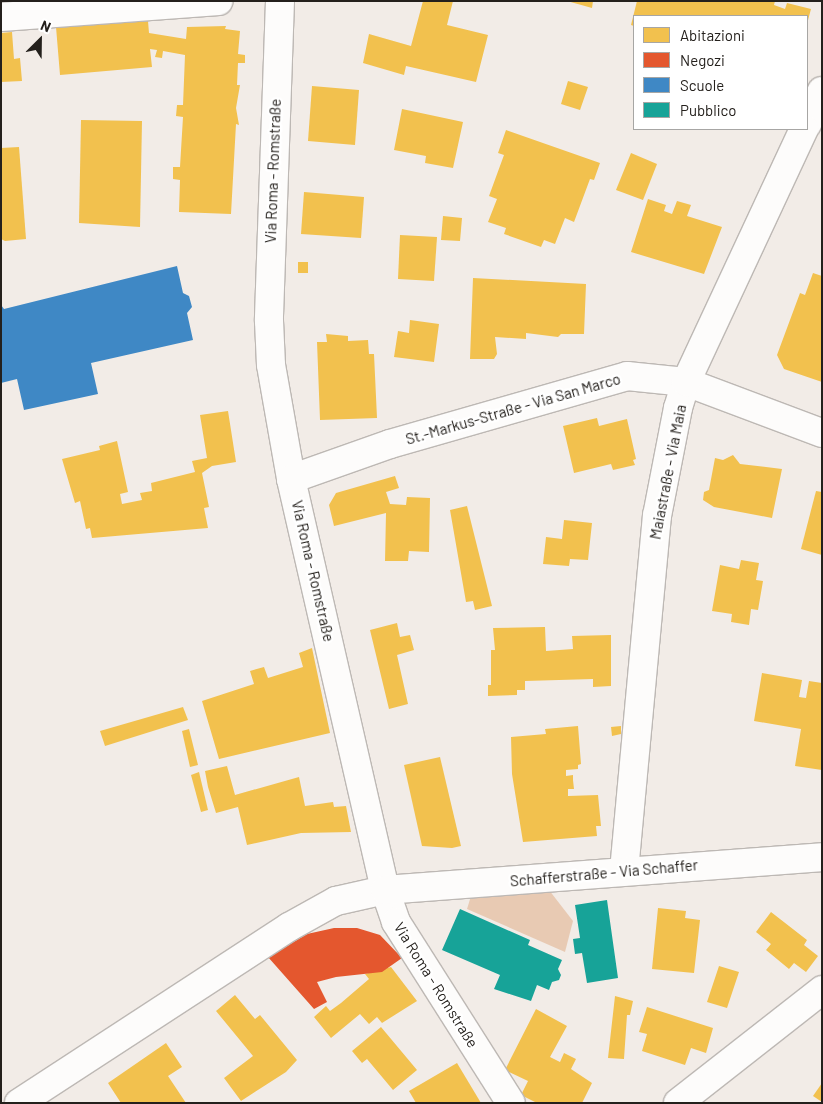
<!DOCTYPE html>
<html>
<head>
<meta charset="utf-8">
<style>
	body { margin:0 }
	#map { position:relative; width:823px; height:1104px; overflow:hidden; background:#f2ece7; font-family:Barlow,sans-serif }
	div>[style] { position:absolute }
	.green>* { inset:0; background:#e8cab3 }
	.homes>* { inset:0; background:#f2c14e }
	.shops>* { inset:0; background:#e4572e }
	.schools>* { inset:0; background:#3f88c5 }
	.public>* { inset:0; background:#17a398 }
	.roads { filter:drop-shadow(1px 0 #bdb8b4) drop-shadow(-1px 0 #bdb8b4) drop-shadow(0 1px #bdb8b4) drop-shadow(0 -1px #bdb8b4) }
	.minor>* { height:28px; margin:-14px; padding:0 14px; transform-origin:14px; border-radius:14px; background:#fdfcfb }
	span { translate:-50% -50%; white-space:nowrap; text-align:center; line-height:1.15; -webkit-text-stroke:5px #fff; paint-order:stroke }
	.street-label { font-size:15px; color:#24201c }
	.frame { position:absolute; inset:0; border:2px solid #24201c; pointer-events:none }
	.legend { position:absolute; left:633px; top:15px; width:175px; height:115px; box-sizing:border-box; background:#fff; border:1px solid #a7a6a4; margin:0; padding:6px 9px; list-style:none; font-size:15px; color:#24201c }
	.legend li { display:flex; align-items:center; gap:10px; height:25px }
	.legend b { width:25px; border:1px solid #a7a6a4 }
	.north { position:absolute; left:15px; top:15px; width:50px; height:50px; -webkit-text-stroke:4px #fff; paint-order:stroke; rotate:23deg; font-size:14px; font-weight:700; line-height:20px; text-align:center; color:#24201c }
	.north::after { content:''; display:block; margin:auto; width:18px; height:22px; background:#24201c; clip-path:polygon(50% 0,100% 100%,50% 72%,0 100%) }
</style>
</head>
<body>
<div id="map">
	<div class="green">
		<div style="clip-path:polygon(549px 890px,573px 921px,565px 952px,467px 909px,471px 896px)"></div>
	</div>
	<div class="homes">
		<div style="clip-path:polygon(423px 1px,453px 1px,447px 25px,488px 35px,476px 82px,406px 66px,404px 75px,363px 63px,369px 34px,411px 46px)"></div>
		<div style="clip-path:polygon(567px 1px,593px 1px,592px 8px)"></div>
		<div style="clip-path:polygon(637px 1px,775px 1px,774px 5px,785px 9px,787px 3px,811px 9px,807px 24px,807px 16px,634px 16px,634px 26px,631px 25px)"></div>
		<div style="clip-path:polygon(148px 21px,149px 33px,186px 39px,187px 27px,226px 26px,225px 29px,240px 31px,238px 54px,245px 55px,245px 63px,238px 63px,237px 85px,240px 85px,236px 108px,239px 125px,236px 124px,231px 214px,179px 212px,180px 180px,173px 179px,173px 167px,180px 167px,183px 117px,176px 116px,177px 105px,183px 105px,185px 55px,163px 51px,162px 58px,155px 57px,157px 50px,150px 49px,152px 67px,60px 75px,56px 27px)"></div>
		<div style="clip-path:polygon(12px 32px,14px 59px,20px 58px,22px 81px,1px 82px,1px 33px)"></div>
		<div style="clip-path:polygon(568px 81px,588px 87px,580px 110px,561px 104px)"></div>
		<div style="clip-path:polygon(312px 86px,359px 90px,355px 145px,308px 141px)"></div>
		<div style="clip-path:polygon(402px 109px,463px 122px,453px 168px,425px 163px,426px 156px,394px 150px)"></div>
		<div style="clip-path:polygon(81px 120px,142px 121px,140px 227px,79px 223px)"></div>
		<div style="clip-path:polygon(506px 130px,600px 163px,594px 180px,590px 179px,574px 222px,565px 218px,555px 244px,544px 240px,541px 247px,504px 234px,506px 228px,488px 222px,497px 199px,489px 196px,504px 155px,498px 153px)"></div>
		<div style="clip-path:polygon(19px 147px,26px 239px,5px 241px,1px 239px,1px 148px)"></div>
		<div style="clip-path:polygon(631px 153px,657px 164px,643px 200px,616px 190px)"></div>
		<div style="clip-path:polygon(304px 192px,364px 197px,361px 238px,301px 234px)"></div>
		<div style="clip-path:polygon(648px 199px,666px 205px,664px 211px,672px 214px,677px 201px,691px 205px,687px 216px,722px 227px,704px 274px,631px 252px)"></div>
		<div style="clip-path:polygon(443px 216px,462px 218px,460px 241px,441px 240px)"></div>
		<div style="clip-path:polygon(400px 235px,437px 237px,434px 281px,398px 279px)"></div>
		<div style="clip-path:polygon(298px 262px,308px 262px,308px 273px,298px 273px)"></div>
		<div style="clip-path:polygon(813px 273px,822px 276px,822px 382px,784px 369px,777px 355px,800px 293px,805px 295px)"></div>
		<div style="clip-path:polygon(473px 278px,586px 284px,584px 334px,561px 334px,558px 337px,526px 333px,526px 339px,495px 337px,497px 354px,494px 359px,470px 359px)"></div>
		<div style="clip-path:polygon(410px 320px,439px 324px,434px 362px,394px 357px,398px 331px,409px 333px)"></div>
		<div style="clip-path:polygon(326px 334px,348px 336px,348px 341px,368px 340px,369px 354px,374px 354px,377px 418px,320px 420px,317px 342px,327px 342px)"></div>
		<div style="clip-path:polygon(228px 411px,236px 462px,212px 466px,202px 473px,209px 507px,204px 508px,208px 528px,92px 538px,90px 528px,86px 529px,80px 501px,75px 503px,62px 459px,100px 450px,99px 446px,117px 441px,128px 492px,120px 494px,122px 504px,142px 500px,140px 493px,152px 491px,151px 483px,195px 472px,192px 461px,207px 458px,200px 415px)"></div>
		<div style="clip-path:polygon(597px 418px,599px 426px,627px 419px,636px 459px,633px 460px,635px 465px,613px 470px,611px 464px,574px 473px,563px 426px)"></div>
		<div style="clip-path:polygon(733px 455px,740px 464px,782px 469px,772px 518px,714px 507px,703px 500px,704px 492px,709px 490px,715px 458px,723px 460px)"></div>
		<div style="clip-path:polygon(395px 476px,399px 488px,386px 492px,390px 504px,406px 505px,407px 497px,430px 498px,429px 552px,409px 551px,408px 561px,385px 561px,386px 513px,334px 526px,329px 505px,336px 493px)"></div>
		<div style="clip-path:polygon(816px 491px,822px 492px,822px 555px,801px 549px)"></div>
		<div style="clip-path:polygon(467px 506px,492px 606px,475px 610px,473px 601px,466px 602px,450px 510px)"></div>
		<div style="clip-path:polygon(564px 520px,592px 523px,588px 560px,570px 559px,569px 566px,543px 564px,546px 537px,562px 539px)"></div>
		<div style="clip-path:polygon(741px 560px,759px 563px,756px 580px,763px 581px,758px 610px,751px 609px,749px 625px,731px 622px,732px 614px,712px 611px,720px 565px,739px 569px)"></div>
		<div style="clip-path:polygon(397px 623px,400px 637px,410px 635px,414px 650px,397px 655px,408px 704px,389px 709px,370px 630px)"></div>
		<div style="clip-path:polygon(545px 627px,546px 651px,573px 649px,572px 636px,611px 635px,611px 686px,593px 687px,593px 679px,525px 681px,525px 690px,517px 690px,517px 695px,488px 696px,488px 685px,491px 685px,491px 650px,495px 650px,493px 628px)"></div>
		<div style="clip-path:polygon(312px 648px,330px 733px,219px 759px,202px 701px,254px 684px,250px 671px,264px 667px,268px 678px,303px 667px,299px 653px)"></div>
		<div style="clip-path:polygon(762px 673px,802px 680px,799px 697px,806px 698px,809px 681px,822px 683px,822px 770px,795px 766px,801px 729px,754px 721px)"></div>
		<div style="clip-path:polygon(183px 707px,188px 720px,105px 746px,100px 731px)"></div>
		<div style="clip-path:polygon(578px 726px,581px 764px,578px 765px,578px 769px,566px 770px,566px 776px,573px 775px,573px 780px,574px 789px,568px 789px,568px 796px,598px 795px,601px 826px,596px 826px,597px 836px,523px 842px,512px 774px,511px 737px,546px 734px,545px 729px)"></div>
		<div style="clip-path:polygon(621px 726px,621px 734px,612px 736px,611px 727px)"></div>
		<div style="clip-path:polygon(189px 729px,198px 765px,190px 767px,182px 731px)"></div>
		<div style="clip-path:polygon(440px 757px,461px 846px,452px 848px,422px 846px,404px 765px)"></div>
		<div style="clip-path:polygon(227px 766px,235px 795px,299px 777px,305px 806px,333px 802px,334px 807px,346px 806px,351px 832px,301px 833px,247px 845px,238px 807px,216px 813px,208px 787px,205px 771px)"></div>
		<div style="clip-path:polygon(199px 772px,208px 810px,201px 812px,191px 775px)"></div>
		<div style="clip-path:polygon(658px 908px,686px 911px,685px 918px,700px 920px,694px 973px,652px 969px)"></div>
		<div style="clip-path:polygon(771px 912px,807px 940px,804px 945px,818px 956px,806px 972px,794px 963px,789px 969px,766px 950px,771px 944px,756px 932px)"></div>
		<div style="clip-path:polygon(719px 966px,739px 972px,727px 1008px,707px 1002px)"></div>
		<div style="clip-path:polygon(391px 967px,417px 1001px,382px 1023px,377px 1017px,369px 1024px,360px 1014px,331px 1038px,314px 1017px,326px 1006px,330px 1011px,341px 1003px,369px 979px,365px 974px)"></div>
		<div style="clip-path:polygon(235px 995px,255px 1019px,260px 1015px,297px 1060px,286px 1072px,241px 1101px,224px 1078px,253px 1056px,216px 1011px)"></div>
		<div style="clip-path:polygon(615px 996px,633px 1001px,630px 1015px,627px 1015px,624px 1059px,608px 1058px)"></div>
		<div style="clip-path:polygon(647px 1007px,713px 1028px,706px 1053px,691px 1048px,685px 1065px,642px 1051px,647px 1034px,639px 1032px)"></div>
		<div style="clip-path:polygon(536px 1009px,567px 1026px,550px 1057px,560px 1062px,564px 1053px,576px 1059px,571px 1069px,592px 1083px,582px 1103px,537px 1103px,521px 1095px,528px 1081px,505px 1070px)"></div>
		<div style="clip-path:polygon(381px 1027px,417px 1070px,393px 1090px,367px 1059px,362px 1063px,352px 1051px)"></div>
		<div style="clip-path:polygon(166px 1043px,182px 1067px,168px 1076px,186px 1103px,121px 1103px,108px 1083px)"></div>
		<div style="clip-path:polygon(457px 1063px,481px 1103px,416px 1103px,409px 1091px)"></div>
		<div style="clip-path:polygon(822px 1083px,822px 1102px,813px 1096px)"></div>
	</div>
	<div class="shops">
		<div style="clip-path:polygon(334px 928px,357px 928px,380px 935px,402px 958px,382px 972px,336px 977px,317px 982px,327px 1002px,314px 1009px,268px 957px,307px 934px)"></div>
	</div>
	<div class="schools">
		<div style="clip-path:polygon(177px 266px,183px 293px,189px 296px,192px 307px,187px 313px,193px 340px,91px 363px,98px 394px,24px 410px,17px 379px,1px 383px,1px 305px,4px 309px)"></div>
	</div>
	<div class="public">
		<div style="clip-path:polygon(607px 900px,618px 978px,587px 983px,582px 953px,575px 954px,573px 939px,580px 938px,575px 905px)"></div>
		<div style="clip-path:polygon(460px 909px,530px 940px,528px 945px,562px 960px,558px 969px,561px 975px,559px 980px,552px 982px,549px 990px,537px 985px,531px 1001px,494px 989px,500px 975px,442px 950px)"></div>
	</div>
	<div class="roads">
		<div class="minor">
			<div style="left:280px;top:1px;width:320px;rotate:92deg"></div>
			<div style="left:269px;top:321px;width:44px;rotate:87.4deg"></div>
			<div style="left:271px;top:365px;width:116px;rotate:80deg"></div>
			<div style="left:291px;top:479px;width:422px;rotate:77.1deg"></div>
			<div style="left:385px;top:890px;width:34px;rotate:71deg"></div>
			<div style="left:396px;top:922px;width:214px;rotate:57.6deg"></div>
			<div style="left:1px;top:17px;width:218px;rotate:-4.2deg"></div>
			<div style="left:807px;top:124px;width:36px;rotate:-66deg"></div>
			<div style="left:291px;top:479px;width:105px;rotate:-19.5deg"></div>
			<div style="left:390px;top:444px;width:247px;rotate:-16deg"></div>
			<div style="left:627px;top:376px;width:59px;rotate:5.8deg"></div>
			<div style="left:686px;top:382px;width:145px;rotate:20.6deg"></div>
			<div style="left:624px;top:871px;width:357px;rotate:-84.7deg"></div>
			<div style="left:657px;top:516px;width:110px;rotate:-79deg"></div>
			<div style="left:678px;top:408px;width:27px;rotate:-73deg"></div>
			<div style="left:686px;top:382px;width:279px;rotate:-65deg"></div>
			<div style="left:19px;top:1103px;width:322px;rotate:-33.1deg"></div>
			<div style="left:289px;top:927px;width:54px;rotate:-29deg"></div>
			<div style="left:336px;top:901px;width:50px;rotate:-12.7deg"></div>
			<div style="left:385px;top:890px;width:438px;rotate:-4.3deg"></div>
			<div style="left:678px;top:1103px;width:183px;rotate:-38.1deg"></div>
		</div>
	</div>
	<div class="street-label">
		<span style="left:273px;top:171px;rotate:-88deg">Via Roma - Romstraße</span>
		<span style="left:513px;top:409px;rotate:-16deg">St.-Markus-Straße - Via San Marco</span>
		<span style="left:668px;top:472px;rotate:-79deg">Maiastraße - Via Maia</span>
		<span style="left:313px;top:571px;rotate:77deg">Via Roma - Romstraße</span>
		<span style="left:604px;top:873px;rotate:-5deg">Schafferstraße - Via Schaffer</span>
		<span style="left:436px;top:985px;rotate:58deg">Via Roma - Romstraße</span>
	</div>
	<div class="frame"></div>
	<ul class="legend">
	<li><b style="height:14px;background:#f2c14e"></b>Abitazioni</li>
	<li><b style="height:14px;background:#e4572e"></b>Negozi</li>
	<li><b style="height:14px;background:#3f88c5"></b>Scuole</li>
	<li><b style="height:14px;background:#17a398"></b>Pubblico</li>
	</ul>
	<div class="north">N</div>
</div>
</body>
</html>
